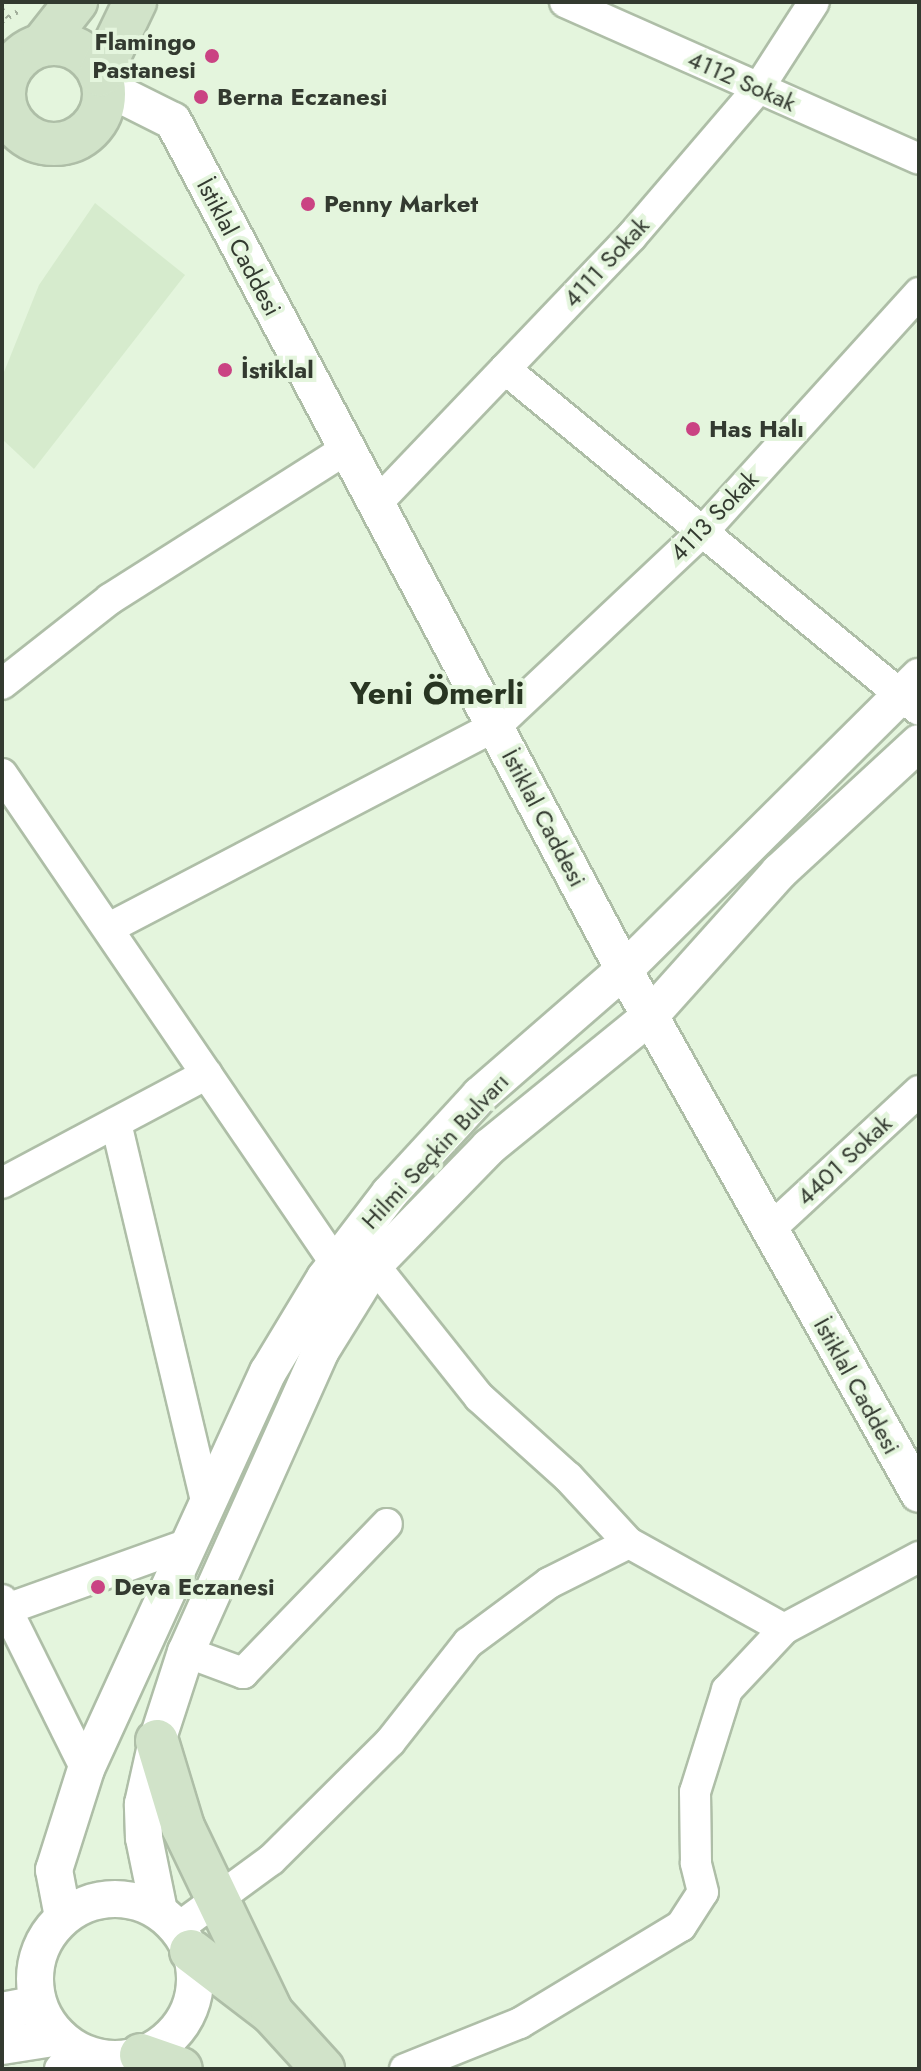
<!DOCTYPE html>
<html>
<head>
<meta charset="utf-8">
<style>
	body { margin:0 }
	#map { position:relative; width:921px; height:2071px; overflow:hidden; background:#e4f5dd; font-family:Jost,sans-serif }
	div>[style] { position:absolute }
	.built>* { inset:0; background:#d6ebcd }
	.path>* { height:5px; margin-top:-2.5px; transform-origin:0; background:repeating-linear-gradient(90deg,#a2af9c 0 2px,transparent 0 8px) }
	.roads { filter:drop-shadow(2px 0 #aebea7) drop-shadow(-2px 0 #aebea7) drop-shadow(0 2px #aebea7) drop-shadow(0 -2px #aebea7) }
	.minor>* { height:30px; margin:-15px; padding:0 15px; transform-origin:15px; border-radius:15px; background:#fff }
	.tertiary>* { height:36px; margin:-18px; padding:0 18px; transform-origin:18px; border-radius:18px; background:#fff }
	.tertiary>.ring { margin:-18px; padding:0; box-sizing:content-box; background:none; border:36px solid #fff; border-radius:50% }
	.secondary>* { height:42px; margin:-21px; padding:0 21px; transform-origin:21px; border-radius:21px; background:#d1e3c9 }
	.secondary>.ring { margin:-21px; padding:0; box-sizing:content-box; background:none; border:42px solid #d1e3c9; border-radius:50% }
	.dots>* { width:22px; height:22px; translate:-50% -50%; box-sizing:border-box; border:4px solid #e4f5dd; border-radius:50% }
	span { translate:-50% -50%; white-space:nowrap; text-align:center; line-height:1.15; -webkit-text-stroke:8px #e4f5dd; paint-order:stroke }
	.poi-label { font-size:24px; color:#333a30; font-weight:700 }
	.right { translate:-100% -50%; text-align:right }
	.left { translate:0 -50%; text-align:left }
	.street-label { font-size:24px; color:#333a30 }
	.district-label { font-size:32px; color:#283522; font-weight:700 }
	.frame { position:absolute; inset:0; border:4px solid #333a30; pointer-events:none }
</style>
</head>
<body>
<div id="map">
	<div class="built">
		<div style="clip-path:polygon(95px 203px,185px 275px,34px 469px,2px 439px,2px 377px,39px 285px)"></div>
	</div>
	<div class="path">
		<div style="left:2px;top:9px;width:10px;rotate:53deg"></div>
		<div style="left:2px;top:21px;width:19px;rotate:-32deg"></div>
	</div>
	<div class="roads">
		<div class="minor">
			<div style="left:565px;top:2px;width:387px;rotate:23.9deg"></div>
			<div style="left:505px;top:369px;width:536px;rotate:39.48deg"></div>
			<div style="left:375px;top:505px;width:371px;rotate:-46.3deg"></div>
			<div style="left:631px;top:237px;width:195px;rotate:-49.4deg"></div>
			<div style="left:758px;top:89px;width:103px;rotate:-57.2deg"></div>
			<div style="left:2px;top:684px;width:137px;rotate:-38.2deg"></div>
			<div style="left:110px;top:599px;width:278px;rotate:-32.4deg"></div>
			<div style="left:2px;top:774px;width:593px;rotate:55.72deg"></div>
			<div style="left:109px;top:928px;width:437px;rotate:-27.6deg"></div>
			<div style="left:496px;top:726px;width:290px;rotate:-43.3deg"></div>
			<div style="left:707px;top:527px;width:316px;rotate:-47.8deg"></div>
			<div style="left:116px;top:1123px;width:394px;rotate:76.6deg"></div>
			<div style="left:2px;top:1183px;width:232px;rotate:-28deg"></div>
			<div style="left:770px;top:1229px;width:203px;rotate:-42.8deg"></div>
			<div style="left:374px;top:1265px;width:169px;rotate:51.5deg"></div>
			<div style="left:479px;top:1397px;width:120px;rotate:42deg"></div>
			<div style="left:568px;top:1477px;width:90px;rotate:47.3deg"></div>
			<div style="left:629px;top:1543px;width:177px;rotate:29deg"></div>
			<div style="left:2px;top:1600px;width:189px;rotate:63.6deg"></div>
			<div style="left:7px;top:1609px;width:195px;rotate:-19.7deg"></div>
			<div style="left:186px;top:1652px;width:61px;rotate:20.2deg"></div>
			<div style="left:243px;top:1673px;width:207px;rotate:-46deg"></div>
			<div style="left:178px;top:1928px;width:115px;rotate:-36.2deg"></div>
			<div style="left:271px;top:1860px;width:168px;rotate:-44.8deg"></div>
			<div style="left:390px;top:1742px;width:126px;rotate:-51.8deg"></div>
			<div style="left:468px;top:1643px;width:101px;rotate:-36.5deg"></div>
			<div style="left:549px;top:1583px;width:89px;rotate:-26.6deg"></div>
			<div style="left:60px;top:2069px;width:25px;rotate:-50deg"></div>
			<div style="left:405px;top:2069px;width:124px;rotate:-21.8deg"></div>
			<div style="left:520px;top:2023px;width:188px;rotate:-31.1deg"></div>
			<div style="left:681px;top:1926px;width:40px;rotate:-57.1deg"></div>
			<div style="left:703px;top:1892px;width:30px;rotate:-104deg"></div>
			<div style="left:696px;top:1863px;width:71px;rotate:-90.8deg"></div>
			<div style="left:695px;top:1792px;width:107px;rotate:-72.6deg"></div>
			<div style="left:727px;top:1690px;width:83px;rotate:-46.9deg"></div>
			<div style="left:784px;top:1629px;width:153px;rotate:-28.1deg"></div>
		</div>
		<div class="tertiary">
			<div style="left:103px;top:86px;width:78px;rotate:26.6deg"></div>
			<div style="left:173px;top:121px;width:961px;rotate:62.02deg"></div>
			<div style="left:624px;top:970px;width:601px;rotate:60.62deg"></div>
			<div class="ring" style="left:35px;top:1899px;width:124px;height:124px"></div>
			<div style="left:159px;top:1911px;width:75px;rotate:-101.6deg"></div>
			<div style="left:144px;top:1838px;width:34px;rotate:-92deg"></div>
			<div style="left:143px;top:1804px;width:65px;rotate:-77.5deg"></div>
			<div style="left:157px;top:1741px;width:94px;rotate:-72deg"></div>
			<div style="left:186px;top:1652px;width:329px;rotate:-65.9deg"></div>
			<div style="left:320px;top:1352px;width:102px;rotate:-58.2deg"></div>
			<div style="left:374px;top:1265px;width:165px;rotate:-45.7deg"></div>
			<div style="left:489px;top:1147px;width:206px;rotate:-39.1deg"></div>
			<div style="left:649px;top:1017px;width:195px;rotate:-48.1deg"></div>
			<div style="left:779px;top:872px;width:190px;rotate:-42.7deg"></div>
			<div style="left:63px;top:1917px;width:48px;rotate:-100.8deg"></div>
			<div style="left:54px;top:1870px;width:106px;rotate:-72.4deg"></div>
			<div style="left:86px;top:1769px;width:437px;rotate:-65.4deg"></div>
			<div style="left:268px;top:1372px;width:110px;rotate:-58.8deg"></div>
			<div style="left:325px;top:1278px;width:107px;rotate:-52.6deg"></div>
			<div style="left:390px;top:1193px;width:133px;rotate:-47.4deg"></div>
			<div style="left:480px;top:1095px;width:191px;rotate:-41deg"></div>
			<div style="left:624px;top:970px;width:416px;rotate:-44.8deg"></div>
			<div style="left:2px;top:2011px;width:37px;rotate:-11deg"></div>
			<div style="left:2px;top:2046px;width:58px;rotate:-9deg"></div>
		</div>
		<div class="secondary">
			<div class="ring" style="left:4px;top:44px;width:58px;height:58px"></div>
			<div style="left:42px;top:45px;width:55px;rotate:-51.7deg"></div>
			<div style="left:100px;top:75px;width:81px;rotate:-64.4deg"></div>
			<div style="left:157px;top:1741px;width:90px;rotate:73.2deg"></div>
			<div style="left:183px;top:1827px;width:206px;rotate:64.4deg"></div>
			<div style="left:191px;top:1951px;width:102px;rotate:37.4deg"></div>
			<div style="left:272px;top:2013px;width:76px;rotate:47.7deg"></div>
			<div style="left:141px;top:2055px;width:42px;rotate:19.3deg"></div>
		</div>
	</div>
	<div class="dots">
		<div style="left:212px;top:56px;background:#ca4383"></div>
		<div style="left:201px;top:97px;background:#ca4383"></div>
		<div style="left:308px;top:204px;background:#ca4383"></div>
		<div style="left:225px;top:370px;background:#ca4383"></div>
		<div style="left:693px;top:429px;background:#ca4383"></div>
		<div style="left:98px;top:1587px;background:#ca4383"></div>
	</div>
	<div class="poi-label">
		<span class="right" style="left:196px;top:56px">Flamingo<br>Pastanesi</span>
		<span class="left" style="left:217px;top:97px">Berna Eczanesi</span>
		<span class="left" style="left:324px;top:204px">Penny Market</span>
		<span class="left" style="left:241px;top:370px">İstiklal</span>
		<span class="left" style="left:709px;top:429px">Has Halı</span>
		<span class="left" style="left:114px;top:1587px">Deva Eczanesi</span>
	</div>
	<div class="street-label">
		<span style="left:742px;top:81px;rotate:24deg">4112 Sokak</span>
		<span style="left:239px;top:247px;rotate:62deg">İstiklal Caddesi</span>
		<span style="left:606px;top:262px;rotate:-47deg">4111 Sokak</span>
		<span style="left:714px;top:516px;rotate:-46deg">4113 Sokak</span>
		<span style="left:544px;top:818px;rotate:62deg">İstiklal Caddesi</span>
		<span style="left:435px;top:1151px;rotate:-47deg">Hilmi Seçkin Bulvarı</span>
		<span style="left:844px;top:1160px;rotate:-43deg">4401 Sokak</span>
		<span style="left:857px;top:1386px;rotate:61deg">İstiklal Caddesi</span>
	</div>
	<div class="district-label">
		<span style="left:437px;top:693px">Yeni Ömerli</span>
	</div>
	<div class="frame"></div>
</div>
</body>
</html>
